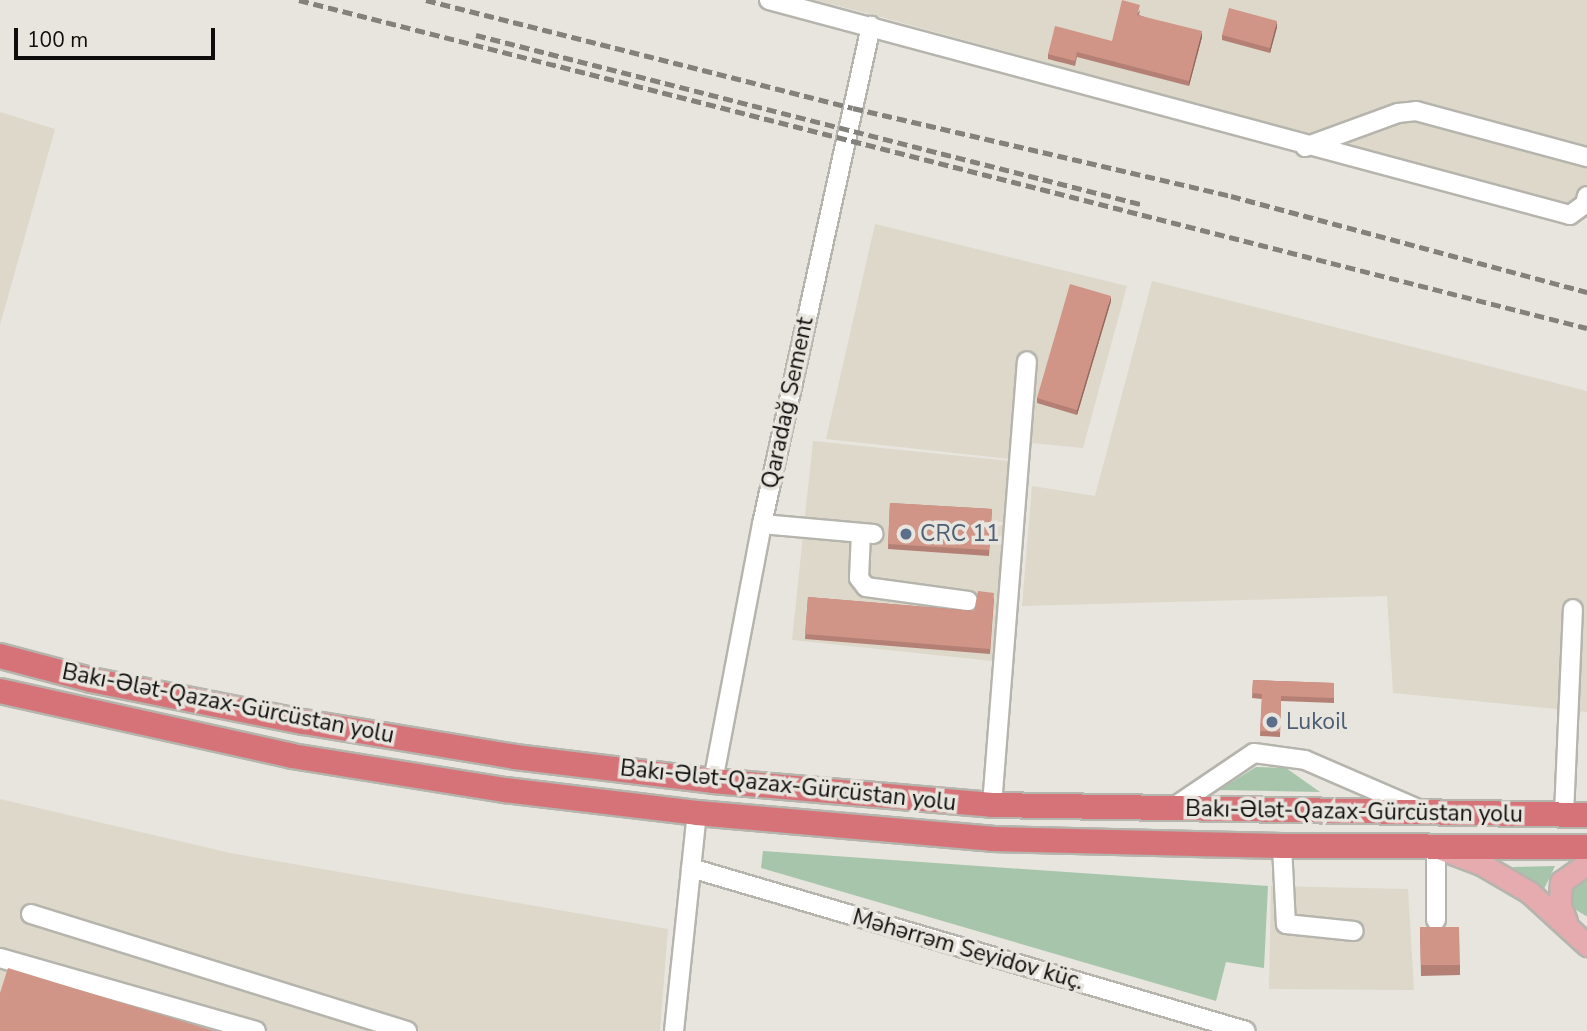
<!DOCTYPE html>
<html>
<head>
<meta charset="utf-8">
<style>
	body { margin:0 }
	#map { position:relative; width:1587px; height:1031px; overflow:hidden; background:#e7e5de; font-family:"Nunito Sans",sans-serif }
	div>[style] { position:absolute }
	.built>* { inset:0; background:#ddd8ca }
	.green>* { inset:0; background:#a7c5aa }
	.roads { filter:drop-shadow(2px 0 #b5b4ad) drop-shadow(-2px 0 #b5b4ad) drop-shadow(0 2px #b5b4ad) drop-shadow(0 -2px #b5b4ad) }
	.minor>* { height:18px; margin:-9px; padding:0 9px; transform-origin:9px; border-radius:9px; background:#fff }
	.major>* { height:21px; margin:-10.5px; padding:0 10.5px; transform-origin:10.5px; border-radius:10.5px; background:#e6abaf }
	.highway>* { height:24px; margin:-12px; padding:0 12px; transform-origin:12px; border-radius:12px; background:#d67379 }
	.rail>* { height:4.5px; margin-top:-2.25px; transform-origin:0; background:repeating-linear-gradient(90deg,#82817c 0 10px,transparent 0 15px) }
	.wall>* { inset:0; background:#b48075 }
	.shaded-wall>* { inset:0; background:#92685f }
	.building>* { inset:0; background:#d19588 }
	.dots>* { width:19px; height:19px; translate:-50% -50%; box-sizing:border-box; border:4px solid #e7e5de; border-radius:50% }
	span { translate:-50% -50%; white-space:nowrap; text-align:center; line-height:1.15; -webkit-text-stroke:7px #e7e5de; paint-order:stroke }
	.street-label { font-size:23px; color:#0e0d0b }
	.service-label { font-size:23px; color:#4e5e75 }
	.left { translate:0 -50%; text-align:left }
	.scale { position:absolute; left:14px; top:28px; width:201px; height:32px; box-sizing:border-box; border:4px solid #0e0d0b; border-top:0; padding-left:9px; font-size:21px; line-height:24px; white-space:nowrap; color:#0e0d0b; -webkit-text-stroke:5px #e7e5de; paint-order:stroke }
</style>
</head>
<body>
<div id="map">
	<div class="built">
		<div style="clip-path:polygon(815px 0,1587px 0,1587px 211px,870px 14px)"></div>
		<div style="clip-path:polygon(0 112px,55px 129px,0 325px)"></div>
		<div style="clip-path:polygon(875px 224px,1127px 286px,1083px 448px,1012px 441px,1010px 459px,826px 439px)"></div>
		<div style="clip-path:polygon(1152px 281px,1587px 391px,1587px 712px,1393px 693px,1387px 596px,1022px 606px,1032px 486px,1095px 496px)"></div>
		<div style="clip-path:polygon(813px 441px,1010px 461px,993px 661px,792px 640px)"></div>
		<div style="clip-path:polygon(0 799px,230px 853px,668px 929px,660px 1031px,0 1031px)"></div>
		<div style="clip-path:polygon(1271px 886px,1408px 889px,1414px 990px,1269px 989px)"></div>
	</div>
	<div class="green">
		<div style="clip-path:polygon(1256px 767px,1286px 768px,1320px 792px,1219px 790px)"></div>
		<div style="clip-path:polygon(763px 851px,1268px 886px,1264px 968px,1226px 962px,1216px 1001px,761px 868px)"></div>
		<div style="clip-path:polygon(1555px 866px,1544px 889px,1512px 867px)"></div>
		<div style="clip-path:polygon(1587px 873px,1587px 916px,1586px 916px,1568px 905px,1571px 883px)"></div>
	</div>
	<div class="roads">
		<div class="minor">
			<div style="left:769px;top:0;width:829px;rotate:15.02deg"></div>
			<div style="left:1570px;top:215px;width:19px;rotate:-36deg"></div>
			<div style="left:1585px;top:204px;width:8px;rotate:-76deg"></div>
			<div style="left:1305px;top:147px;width:99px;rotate:-20.1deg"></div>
			<div style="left:1398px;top:113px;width:18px;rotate:-6deg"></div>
			<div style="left:1416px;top:111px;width:177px;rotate:15.1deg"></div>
			<div style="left:762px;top:524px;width:112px;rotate:5.1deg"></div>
			<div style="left:861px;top:533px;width:45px;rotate:92.5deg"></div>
			<div style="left:859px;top:578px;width:11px;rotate:52deg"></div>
			<div style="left:866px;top:587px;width:103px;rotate:7.8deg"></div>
			<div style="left:713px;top:781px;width:262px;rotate:-79.2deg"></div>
			<div style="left:762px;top:524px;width:510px;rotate:-77.65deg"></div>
			<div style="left:992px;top:805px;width:445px;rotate:-85.5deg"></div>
			<div style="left:1171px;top:809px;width:100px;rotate:-34deg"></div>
			<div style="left:1254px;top:753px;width:51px;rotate:7.8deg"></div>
			<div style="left:1305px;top:760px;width:121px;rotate:23.4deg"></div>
			<div style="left:1564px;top:814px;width:205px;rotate:-87.5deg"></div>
			<div style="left:1282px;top:846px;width:78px;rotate:87.1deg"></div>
			<div style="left:1286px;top:924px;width:68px;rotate:5.9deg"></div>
			<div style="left:1436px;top:848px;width:72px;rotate:90deg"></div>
			<div style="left:691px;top:868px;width:578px;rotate:16.37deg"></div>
			<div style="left:31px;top:914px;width:394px;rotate:17.3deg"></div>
			<div style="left:0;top:958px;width:266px;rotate:15.9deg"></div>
			<div style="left:674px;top:1031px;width:219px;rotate:-84deg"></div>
		</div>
		<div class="major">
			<div style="left:1441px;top:849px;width:43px;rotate:20.6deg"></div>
			<div style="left:1481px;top:864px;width:56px;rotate:30.3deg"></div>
			<div style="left:1529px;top:892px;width:79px;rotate:42.4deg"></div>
			<div style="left:1566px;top:921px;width:16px;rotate:-112deg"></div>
			<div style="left:1560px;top:906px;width:24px;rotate:-88deg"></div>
			<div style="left:1561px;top:882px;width:32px;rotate:-35deg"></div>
		</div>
		<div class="highway">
			<div style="left:0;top:656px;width:94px;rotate:14.8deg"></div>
			<div style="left:91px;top:680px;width:217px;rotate:11.2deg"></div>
			<div style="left:304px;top:722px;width:214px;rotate:9.4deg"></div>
			<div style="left:515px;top:757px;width:199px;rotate:6.9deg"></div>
			<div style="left:713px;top:781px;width:280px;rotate:4.9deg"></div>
			<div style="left:992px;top:805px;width:595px;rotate:0.96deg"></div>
			<div style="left:0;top:691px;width:299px;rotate:12.5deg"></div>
			<div style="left:292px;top:756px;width:216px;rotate:9.1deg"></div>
			<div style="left:505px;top:790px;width:193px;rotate:6.8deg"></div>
			<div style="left:697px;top:813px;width:296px;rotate:5deg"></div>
			<div style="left:992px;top:839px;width:290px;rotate:1.4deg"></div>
			<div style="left:1282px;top:846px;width:305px;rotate:0.2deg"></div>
		</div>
	</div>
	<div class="rail">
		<div style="left:299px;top:0;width:1329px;rotate:14.29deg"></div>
		<div style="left:426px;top:0;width:440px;rotate:14.2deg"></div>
		<div style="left:853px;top:108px;width:388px;rotate:13.1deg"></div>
		<div style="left:1231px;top:196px;width:369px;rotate:15.1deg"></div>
		<div style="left:476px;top:35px;width:689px;rotate:14.28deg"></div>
	</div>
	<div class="wall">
		<div style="clip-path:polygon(1140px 10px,1139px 15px,1202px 37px,1189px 86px,1077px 57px,1075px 66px,1048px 59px,1048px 54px,1112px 41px)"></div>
		<div style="clip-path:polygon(1277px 27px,1270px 53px,1222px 40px,1222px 35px)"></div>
		<div style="clip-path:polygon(1111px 301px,1077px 415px,1037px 403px,1037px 398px)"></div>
		<div style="clip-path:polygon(890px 503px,992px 509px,989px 556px,888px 549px)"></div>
		<div style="clip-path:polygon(808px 597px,974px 611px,994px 598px,990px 654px,805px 639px)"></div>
		<div style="clip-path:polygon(1253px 680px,1334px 683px,1334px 703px,1281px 701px,1280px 737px,1260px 736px,1262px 699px,1252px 698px)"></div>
		<div style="clip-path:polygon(1420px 927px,1460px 965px,1460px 975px,1421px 976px)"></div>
	</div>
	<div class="shaded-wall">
		<div style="clip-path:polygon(1277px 21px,1277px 27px,1270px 53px,1270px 48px)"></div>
		<div style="clip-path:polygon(1202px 31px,1202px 37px,1189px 86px,1189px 81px)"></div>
		<div style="clip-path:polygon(1111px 296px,1111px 301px,1077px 415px,1077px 410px)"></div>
	</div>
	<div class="building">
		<div style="clip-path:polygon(1122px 0,1140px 5px,1137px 15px,1202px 31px,1189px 81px,1077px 52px,1075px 61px,1048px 54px,1055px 26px,1112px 41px)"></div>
		<div style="clip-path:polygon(1229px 8px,1277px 21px,1270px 48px,1222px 35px)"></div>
		<div style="clip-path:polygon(1070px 284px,1111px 296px,1077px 410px,1037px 398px)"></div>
		<div style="clip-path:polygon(890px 503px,992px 509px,989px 550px,888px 544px)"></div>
		<div style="clip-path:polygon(978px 591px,994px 593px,990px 649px,805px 634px,808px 597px,974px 611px)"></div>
		<div style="clip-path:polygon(1253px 680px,1334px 683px,1334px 698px,1281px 696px,1280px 732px,1260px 731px,1262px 694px,1252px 693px)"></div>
		<div style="clip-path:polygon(1420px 927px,1459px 927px,1460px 965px,1421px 965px)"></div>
		<div style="clip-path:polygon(8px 968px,214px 1031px,0 1031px,0 993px)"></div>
	</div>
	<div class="dots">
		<div style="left:906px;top:534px;background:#5c6f8a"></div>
		<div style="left:1272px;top:722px;background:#5c6f8a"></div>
	</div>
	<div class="street-label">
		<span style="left:788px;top:403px;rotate:-78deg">Qaradağ Sement</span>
		<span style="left:228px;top:704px;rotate:11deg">Bakı-Ələt-Qazax-Gürcüstan yolu</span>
		<span style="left:788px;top:786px;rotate:6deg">Bakı-Ələt-Qazax-Gürcüstan yolu</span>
		<span style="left:1354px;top:812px;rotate:1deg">Bakı-Ələt-Qazax-Gürcüstan yolu</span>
		<span style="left:968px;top:950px;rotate:16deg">Məhərrəm Seyidov küç.</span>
	</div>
	<div class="service-label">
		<span class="left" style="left:920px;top:534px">CRC 11</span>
		<span class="left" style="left:1286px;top:722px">Lukoil</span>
	</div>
	<div class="scale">100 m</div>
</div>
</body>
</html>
